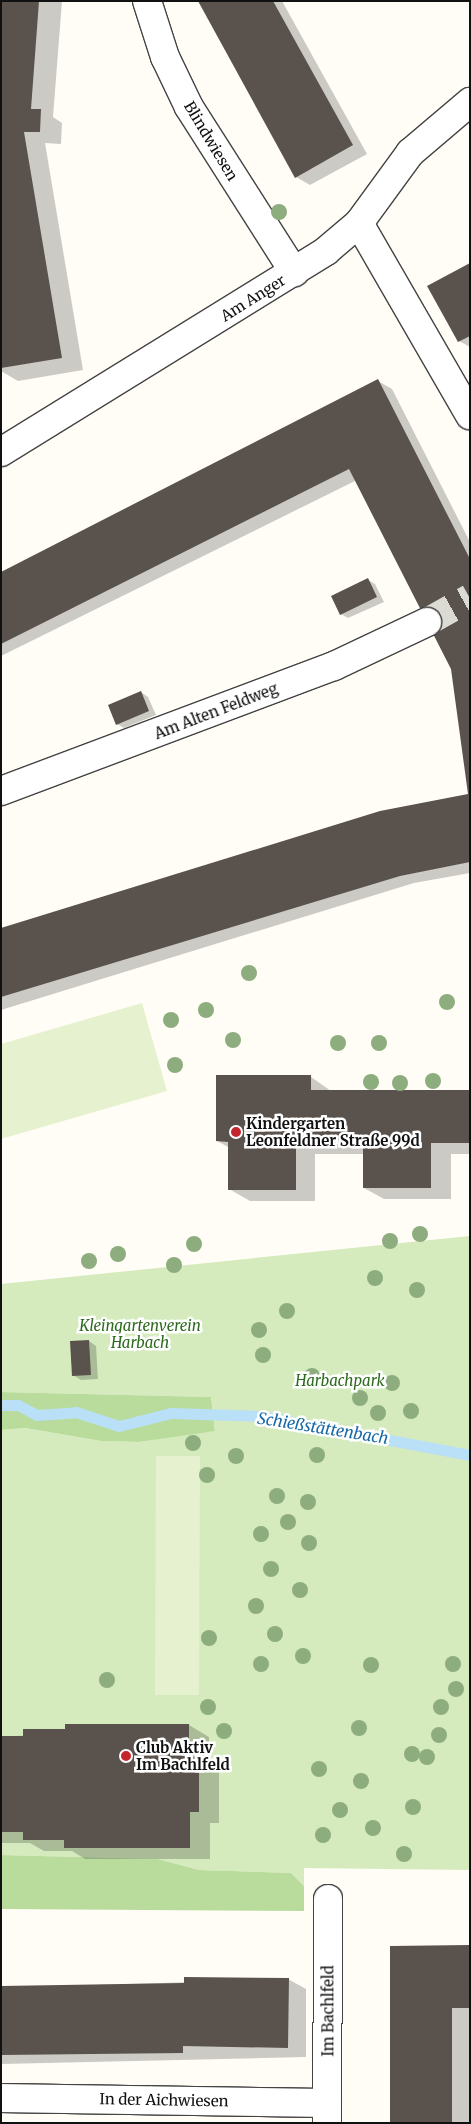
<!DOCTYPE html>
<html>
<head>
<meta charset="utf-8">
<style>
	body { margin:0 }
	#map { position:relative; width:471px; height:2124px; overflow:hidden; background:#fffdf5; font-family:Merriweather,serif }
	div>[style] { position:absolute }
	.green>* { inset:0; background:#d5ebbd }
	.forest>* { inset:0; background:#b9dc9c }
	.pitch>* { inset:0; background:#e6f2cf }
	.shadow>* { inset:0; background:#0003 }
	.stream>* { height:11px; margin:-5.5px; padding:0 5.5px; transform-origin:5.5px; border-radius:5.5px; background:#b9e0f7 }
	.building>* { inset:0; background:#5a524d }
	.street-tunnel>* { height:28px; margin-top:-14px; transform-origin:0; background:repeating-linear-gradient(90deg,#dbdad3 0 28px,transparent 0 42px) }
	.roads { filter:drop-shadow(1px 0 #444) drop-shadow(-1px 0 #444) drop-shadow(0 1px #444) drop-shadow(0 -1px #444) }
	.street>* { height:28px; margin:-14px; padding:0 14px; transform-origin:14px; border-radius:14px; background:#fff }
	.trees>* { width:16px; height:16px; margin:-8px; border-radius:50%; background:#8dad7f }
	.dots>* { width:14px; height:14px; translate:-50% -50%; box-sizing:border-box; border:2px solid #fff; border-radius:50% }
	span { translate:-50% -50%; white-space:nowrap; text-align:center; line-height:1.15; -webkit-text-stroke:5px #fff; paint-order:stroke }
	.street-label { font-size:15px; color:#111 }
	.poi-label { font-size:15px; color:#111; font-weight:700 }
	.left { translate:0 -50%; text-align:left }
	.park-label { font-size:15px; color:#2f6b1f; font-style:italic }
	.water-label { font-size:16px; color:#1768a6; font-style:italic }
	.frame { position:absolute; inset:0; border:2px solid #111; pointer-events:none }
</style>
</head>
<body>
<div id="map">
	<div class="green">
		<div style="clip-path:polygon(470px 1236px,470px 1870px,304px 1868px,304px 1886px,291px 1873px,199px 1870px,158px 1859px,1px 1855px,1px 1430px,25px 1428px,101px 1441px,139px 1442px,215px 1430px,211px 1397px,1px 1392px,1px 1284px)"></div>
	</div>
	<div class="forest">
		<div style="clip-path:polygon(1px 1392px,211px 1397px,215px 1431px,139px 1442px,101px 1441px,25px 1428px,1px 1430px)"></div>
		<div style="clip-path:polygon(1px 1855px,158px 1859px,199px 1870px,291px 1873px,304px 1886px,304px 1911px,1px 1909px)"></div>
	</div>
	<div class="pitch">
		<div style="clip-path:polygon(142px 1003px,167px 1091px,1px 1139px,1px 1044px)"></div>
		<div style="clip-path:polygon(156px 1456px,200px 1456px,199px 1695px,155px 1695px)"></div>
	</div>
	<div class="shadow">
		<div style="clip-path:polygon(1px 1px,62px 1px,53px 117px,62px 123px,61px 144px,45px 143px,83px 370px,18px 381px,1px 371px)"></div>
		<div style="clip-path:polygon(199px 1px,282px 1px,367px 154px,310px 185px,296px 177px)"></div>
		<div style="clip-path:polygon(470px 264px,470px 347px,459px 341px)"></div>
		<div style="clip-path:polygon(378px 381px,392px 389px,470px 542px,470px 873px,414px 883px,1px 1010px,1px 930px,470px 795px,452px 669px,357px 480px,1px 656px,1px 574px)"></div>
		<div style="clip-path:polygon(368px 580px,375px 584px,384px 602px,348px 618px,341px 614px)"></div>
		<div style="clip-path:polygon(141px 692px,148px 697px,156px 715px,124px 728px,117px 724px)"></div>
		<div style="clip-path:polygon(311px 1077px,331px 1091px,470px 1091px,470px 1154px,451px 1154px,451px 1199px,384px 1199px,364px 1188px,365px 1154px,315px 1154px,315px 1201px,250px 1201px,229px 1189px,230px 1148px,217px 1141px)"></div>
		<div style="clip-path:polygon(89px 1341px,96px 1346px,98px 1379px,81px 1380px,73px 1375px)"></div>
		<div style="clip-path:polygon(189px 1725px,209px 1737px,209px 1765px,219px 1770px,219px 1823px,210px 1823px,210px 1859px,85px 1859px,72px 1851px,44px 1851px,30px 1843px,1px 1843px,1px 1737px)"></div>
		<div style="clip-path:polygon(470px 1947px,470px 2123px,391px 2123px)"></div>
		<div style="clip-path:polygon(288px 1979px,306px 1989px,306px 2057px,1px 2064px,1px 1988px)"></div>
	</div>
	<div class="stream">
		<div style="left:1px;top:1405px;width:17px"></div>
		<div style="left:18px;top:1405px;width:21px;rotate:28deg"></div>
		<div style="left:37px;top:1415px;width:39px;rotate:-4deg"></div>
		<div style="left:76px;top:1412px;width:45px;rotate:18deg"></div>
		<div style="left:119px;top:1426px;width:54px;rotate:-14deg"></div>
		<div style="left:171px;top:1413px;width:90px;rotate:1.9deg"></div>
		<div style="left:261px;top:1416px;width:213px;rotate:10.6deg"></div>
	</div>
	<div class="building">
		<div style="clip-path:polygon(1px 1px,39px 1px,31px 109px,41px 109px,40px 132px,24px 132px,62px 358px,1px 368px)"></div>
		<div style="clip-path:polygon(198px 1px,273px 1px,353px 145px,295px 178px)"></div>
		<div style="clip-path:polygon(470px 263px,470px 336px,458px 342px,427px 286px)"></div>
		<div style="clip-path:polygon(378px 379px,470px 559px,470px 862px,400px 876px,1px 997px,1px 928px,380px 811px,468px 794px,451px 669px,349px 469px,1px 644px,1px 572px)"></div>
		<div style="clip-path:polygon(368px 578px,377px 597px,340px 615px,331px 596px)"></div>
		<div style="clip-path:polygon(141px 691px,149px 711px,116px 725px,108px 705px)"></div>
		<div style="clip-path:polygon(216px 1075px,311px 1075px,311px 1090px,470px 1090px,470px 1143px,431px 1143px,431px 1188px,363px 1188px,363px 1143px,296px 1143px,296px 1190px,228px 1190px,228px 1142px,216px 1141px)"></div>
		<div style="clip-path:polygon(89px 1340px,91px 1375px,72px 1376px,70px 1341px)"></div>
		<div style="clip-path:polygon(65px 1724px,189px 1724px,189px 1757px,199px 1758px,199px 1812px,190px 1812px,190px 1848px,64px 1848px,64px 1840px,23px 1840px,23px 1832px,1px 1832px,1px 1736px,23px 1736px,23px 1729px,65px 1729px)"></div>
		<div style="clip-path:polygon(470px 1945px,470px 2008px,452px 2008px,452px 2123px,390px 2123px,390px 1946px)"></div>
		<div style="clip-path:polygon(184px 1977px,289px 1978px,288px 2048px,183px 2046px,183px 2053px,1px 2055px,1px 1986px,184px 1983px)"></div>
	</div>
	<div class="street-tunnel">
		<div style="left:427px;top:622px;width:49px;rotate:-29.2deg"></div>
	</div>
	<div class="roads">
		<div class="street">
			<div style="left:147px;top:1px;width:59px;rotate:72.2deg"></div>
			<div style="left:165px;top:57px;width:55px;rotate:64.4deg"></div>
			<div style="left:189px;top:107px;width:196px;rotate:57.5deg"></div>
			<div style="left:359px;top:223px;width:222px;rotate:60deg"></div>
			<div style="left:1px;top:452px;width:382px;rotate:-31.7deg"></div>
			<div style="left:326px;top:251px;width:43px;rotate:-40.3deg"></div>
			<div style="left:359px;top:223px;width:87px;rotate:-53.9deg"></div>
			<div style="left:410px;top:153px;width:79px;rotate:-40.4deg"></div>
			<div style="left:1px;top:791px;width:356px;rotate:-20.6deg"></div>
			<div style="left:334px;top:666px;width:103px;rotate:-25.3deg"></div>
			<div style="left:1px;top:2098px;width:326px;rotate:0.9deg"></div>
			<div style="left:327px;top:2123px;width:224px;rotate:-89.7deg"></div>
		</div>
	</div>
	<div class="trees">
		<div style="left:279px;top:212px"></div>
		<div style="left:249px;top:973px"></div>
		<div style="left:447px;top:1002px"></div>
		<div style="left:206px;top:1010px"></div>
		<div style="left:171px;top:1020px"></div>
		<div style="left:233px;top:1040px"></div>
		<div style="left:338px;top:1043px"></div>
		<div style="left:379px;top:1043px"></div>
		<div style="left:175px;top:1065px"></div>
		<div style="left:433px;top:1081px"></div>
		<div style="left:371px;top:1082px"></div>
		<div style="left:400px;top:1083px"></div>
		<div style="left:420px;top:1234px"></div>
		<div style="left:390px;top:1241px"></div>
		<div style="left:194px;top:1244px"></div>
		<div style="left:118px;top:1254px"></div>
		<div style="left:89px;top:1261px"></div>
		<div style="left:174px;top:1265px"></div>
		<div style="left:375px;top:1278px"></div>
		<div style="left:417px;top:1290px"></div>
		<div style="left:287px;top:1311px"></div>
		<div style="left:259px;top:1330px"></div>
		<div style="left:263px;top:1355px"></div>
		<div style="left:312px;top:1376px"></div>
		<div style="left:392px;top:1383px"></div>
		<div style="left:360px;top:1398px"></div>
		<div style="left:411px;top:1411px"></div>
		<div style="left:378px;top:1413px"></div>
		<div style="left:193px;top:1443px"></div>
		<div style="left:317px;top:1455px"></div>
		<div style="left:236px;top:1456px"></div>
		<div style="left:207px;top:1475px"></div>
		<div style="left:277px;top:1496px"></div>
		<div style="left:308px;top:1502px"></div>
		<div style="left:288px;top:1522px"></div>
		<div style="left:261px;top:1534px"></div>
		<div style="left:309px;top:1543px"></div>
		<div style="left:271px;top:1569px"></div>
		<div style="left:300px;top:1590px"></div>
		<div style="left:256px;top:1606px"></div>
		<div style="left:275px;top:1634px"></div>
		<div style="left:209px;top:1638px"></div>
		<div style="left:303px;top:1656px"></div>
		<div style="left:261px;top:1664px"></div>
		<div style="left:453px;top:1664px"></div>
		<div style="left:371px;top:1665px"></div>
		<div style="left:107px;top:1680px"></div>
		<div style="left:456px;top:1689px"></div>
		<div style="left:208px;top:1707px"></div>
		<div style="left:441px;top:1707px"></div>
		<div style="left:359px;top:1728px"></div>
		<div style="left:224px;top:1731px"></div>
		<div style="left:439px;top:1735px"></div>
		<div style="left:412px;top:1754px"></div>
		<div style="left:427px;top:1757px"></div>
		<div style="left:319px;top:1769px"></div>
		<div style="left:361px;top:1781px"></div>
		<div style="left:413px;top:1807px"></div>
		<div style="left:340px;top:1810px"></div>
		<div style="left:373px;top:1828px"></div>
		<div style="left:323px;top:1835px"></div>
		<div style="left:404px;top:1854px"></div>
	</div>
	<div class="dots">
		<div style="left:236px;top:1132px;background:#c4262e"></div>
		<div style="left:126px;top:1756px;background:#c4262e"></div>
	</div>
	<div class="street-label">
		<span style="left:211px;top:141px;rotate:59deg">Blindwiesen</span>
		<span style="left:253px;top:298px;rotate:-32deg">Am Anger</span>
		<span style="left:216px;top:711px;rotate:-21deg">Am Alten Feldweg</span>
		<span style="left:328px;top:2011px;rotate:-90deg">Im Bachlfeld</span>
		<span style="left:164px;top:2100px;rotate:1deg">In der Aichwiesen</span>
	</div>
	<div class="poi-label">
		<span class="left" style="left:246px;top:1132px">Kindergarten<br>Leonfeldner Straße 99d</span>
		<span class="left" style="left:136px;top:1756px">Club Aktiv<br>Im Bachlfeld</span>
	</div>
	<div class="park-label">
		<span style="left:140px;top:1334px">Kleingartenverein<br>Harbach</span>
		<span style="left:340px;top:1381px">Harbachpark</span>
	</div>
	<div class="water-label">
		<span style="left:323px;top:1428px;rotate:9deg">Schießstättenbach</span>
	</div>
	<div class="frame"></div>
</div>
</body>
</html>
